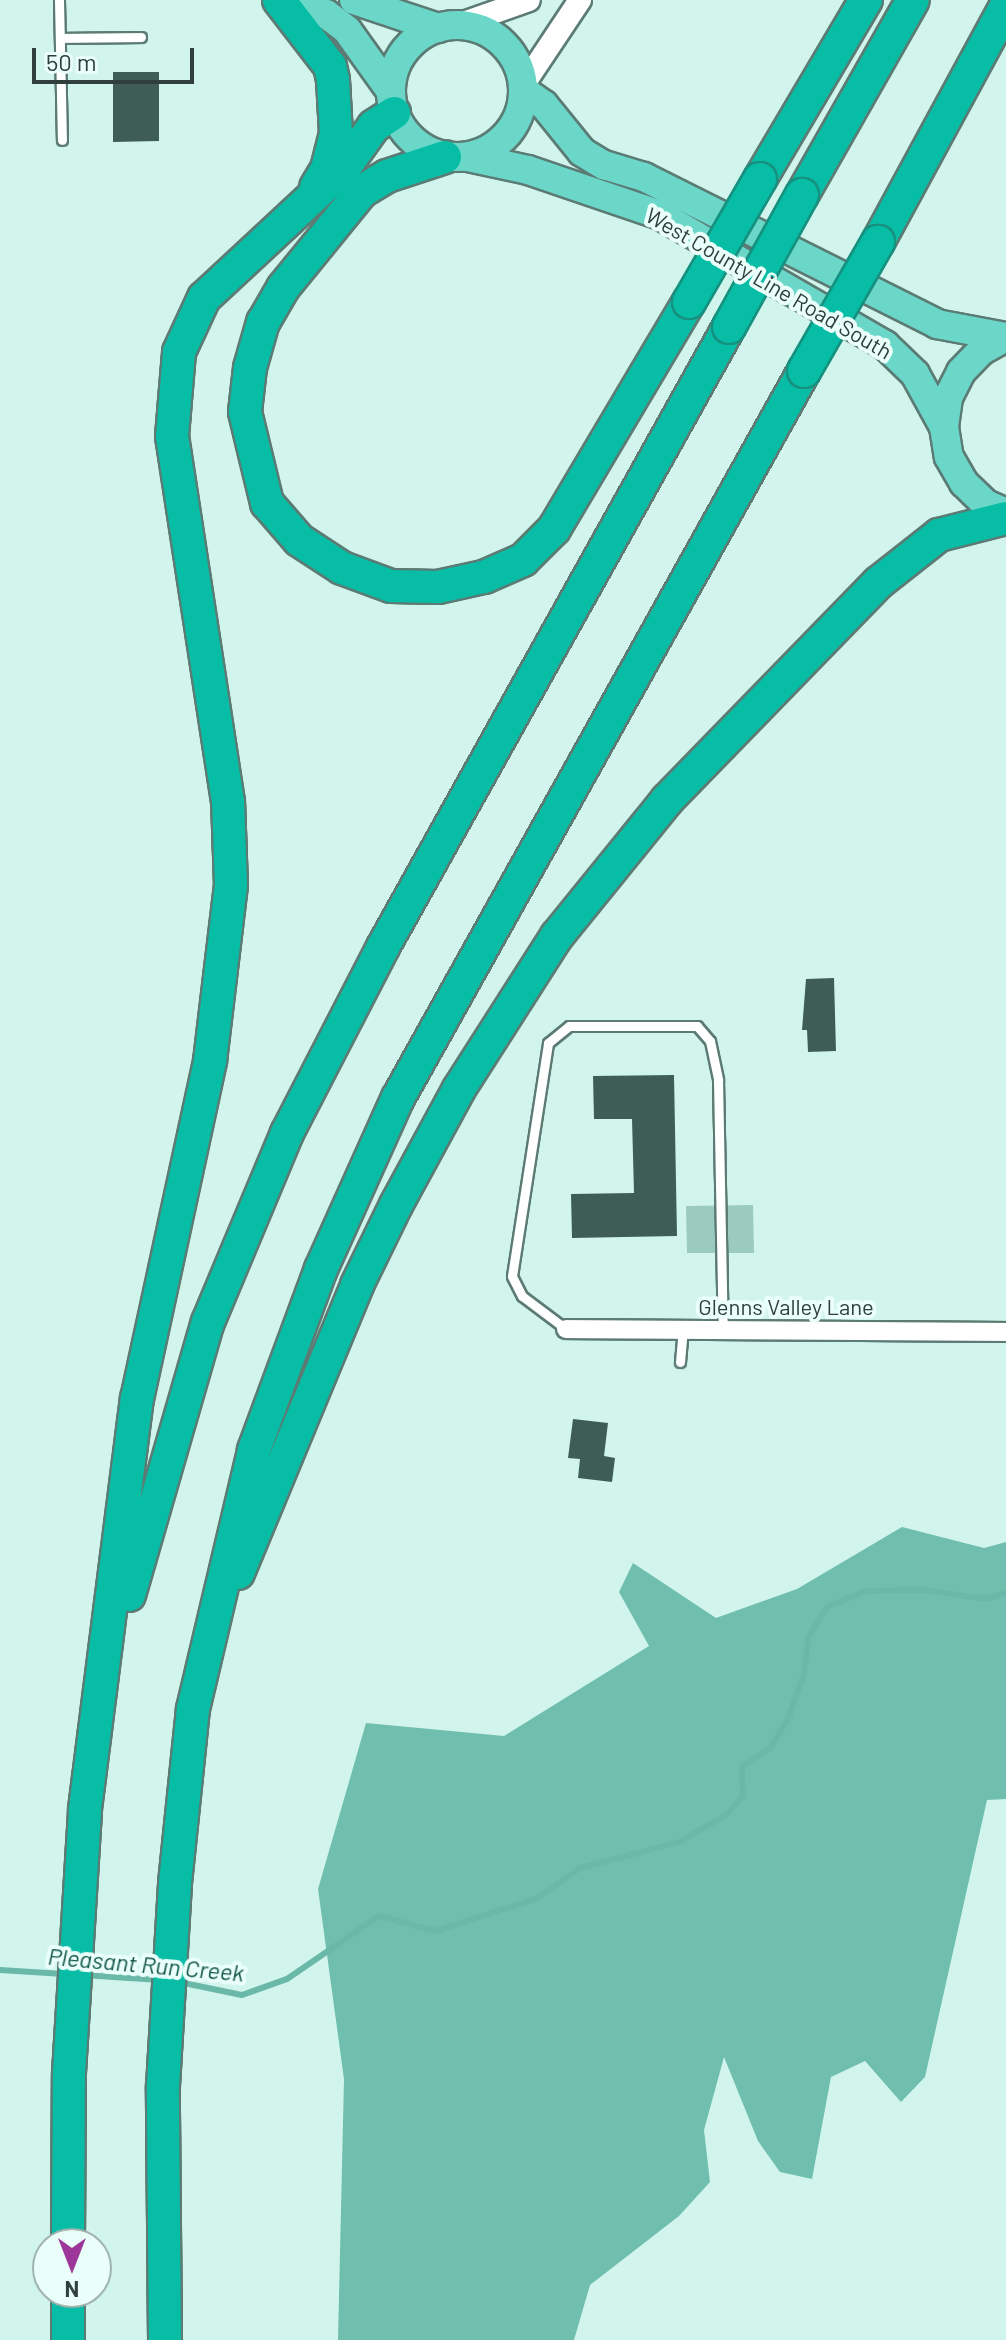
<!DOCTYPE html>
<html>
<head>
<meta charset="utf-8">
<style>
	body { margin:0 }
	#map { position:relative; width:1006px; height:2340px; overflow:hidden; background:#d1f5ec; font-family:Barlow,sans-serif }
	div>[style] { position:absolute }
	.green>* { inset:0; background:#9bcabf }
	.forest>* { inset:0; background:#70beae }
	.stream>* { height:6px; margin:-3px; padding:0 3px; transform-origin:3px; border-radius:3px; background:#6ab9a8 }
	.building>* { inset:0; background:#3d5d56 }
	.roads { filter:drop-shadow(2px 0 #5b7b74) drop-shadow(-2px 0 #5b7b74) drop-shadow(0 2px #5b7b74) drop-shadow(0 -2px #5b7b74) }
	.service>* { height:9px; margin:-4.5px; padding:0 4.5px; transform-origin:4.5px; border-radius:4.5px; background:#fff }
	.minor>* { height:18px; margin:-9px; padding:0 9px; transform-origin:9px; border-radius:9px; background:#fff }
	.tertiary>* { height:22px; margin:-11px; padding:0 11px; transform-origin:11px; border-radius:11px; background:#fff }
	.primary>* { height:28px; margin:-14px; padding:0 14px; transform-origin:14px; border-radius:14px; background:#6bd7c9 }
	.primary>.ring { margin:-14px; padding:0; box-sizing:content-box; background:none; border:28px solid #6bd7c9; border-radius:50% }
	.motorway>* { height:32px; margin:-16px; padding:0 16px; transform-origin:16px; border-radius:16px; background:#08bda5 }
	.bridges { filter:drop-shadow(2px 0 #169180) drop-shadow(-2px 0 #169180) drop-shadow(0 2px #169180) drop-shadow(0 -2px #169180) }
	.motorway-bridge>* { height:32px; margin:-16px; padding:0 16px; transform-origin:16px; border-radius:16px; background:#08bda5 }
	span { translate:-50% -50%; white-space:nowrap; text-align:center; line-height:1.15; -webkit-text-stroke:8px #eafffa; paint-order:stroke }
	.street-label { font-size:22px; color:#313f3c }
	.water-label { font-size:24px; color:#15574c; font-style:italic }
	.north { position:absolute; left:32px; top:2228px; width:80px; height:80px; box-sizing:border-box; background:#eafffa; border:2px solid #a0b2ae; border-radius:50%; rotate:180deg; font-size:22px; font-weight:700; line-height:32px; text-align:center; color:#313f3c }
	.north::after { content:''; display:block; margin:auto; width:28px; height:36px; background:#9d3699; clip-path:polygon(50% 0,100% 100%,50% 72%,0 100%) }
	.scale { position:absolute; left:32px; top:48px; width:162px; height:36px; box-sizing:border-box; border:4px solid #313f3c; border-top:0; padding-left:10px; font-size:24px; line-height:28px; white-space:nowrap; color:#313f3c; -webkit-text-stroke:6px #eafffa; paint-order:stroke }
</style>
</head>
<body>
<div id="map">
	<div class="green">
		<div style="clip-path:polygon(753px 1205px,754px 1253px,687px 1253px,686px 1206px)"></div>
	</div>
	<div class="forest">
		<div style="clip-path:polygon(902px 1527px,984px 1548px,1006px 1542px,1006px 1799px,987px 1800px,925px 2077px,901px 2102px,865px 2061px,831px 2077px,812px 2179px,780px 2172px,758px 2141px,724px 2057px,704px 2130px,710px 2182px,679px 2216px,590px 2285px,574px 2340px,338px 2340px,344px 2079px,318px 1889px,366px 1723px,504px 1736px,649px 1646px,619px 1592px,633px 1563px,716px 1618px,797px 1589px)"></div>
	</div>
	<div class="stream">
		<div style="left:0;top:1970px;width:64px;rotate:3.6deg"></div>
		<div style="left:83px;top:1975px;width:77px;rotate:3.7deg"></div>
		<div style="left:179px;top:1982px;width:64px;rotate:11.7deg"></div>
		<div style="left:242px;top:1995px;width:48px;rotate:-19.6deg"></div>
		<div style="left:287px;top:1979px;width:112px;rotate:-34.4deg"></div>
		<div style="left:379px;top:1916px;width:58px;rotate:15deg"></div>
		<div style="left:435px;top:1931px;width:106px;rotate:-17.6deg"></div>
		<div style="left:536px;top:1899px;width:54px;rotate:-35.2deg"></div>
		<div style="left:580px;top:1868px;width:102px;rotate:-14.7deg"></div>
		<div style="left:679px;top:1842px;width:54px;rotate:-29.9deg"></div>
		<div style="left:726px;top:1815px;width:25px;rotate:-48deg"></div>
		<div style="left:743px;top:1796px;width:29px;rotate:-92deg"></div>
		<div style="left:742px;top:1767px;width:35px;rotate:-35deg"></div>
		<div style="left:771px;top:1747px;width:33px;rotate:-59deg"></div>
		<div style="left:788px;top:1719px;width:49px;rotate:-70.8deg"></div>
		<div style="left:804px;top:1673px;width:35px;rotate:-83deg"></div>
		<div style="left:808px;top:1638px;width:36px;rotate:-58deg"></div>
		<div style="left:827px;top:1607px;width:41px;rotate:-22.8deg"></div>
		<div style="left:865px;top:1591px;width:60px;rotate:-1deg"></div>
		<div style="left:925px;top:1590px;width:61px;rotate:8.5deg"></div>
		<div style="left:985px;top:1599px;width:22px;rotate:-16deg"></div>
	</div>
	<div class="building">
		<div style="clip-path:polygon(113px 72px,159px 72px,159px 141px,113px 142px)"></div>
		<div style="clip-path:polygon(834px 978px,836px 1051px,808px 1052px,807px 1030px,802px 1030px,806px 979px)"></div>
		<div style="clip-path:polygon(674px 1075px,677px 1236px,572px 1238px,571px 1194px,634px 1193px,632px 1119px,594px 1119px,593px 1076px)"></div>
		<div style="clip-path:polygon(573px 1419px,608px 1423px,604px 1456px,615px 1458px,612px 1482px,578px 1478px,580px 1459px,568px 1458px)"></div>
	</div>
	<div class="roads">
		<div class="service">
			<div style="left:59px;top:0;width:140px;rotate:88.8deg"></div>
			<div style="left:60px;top:38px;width:81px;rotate:-0.7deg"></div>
			<div style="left:566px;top:1329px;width:55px;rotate:-143.1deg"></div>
			<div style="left:522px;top:1296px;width:22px;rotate:-117deg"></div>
			<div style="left:512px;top:1276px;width:236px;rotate:-81.2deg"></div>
			<div style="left:548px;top:1043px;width:27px;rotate:-39deg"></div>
			<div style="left:569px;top:1026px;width:128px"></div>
			<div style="left:697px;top:1026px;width:20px;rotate:49deg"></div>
			<div style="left:710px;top:1041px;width:40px;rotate:78deg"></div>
			<div style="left:718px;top:1080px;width:250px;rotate:88.9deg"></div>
			<div style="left:680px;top:1362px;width:32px;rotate:-85deg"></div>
		</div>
		<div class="minor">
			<div style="left:566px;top:1329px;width:440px;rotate:0.4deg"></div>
		</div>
		<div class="tertiary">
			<div style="left:458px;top:25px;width:75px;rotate:-19.4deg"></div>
			<div style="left:524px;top:84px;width:101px;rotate:-56.3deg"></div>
		</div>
		<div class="primary">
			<div style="left:280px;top:0;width:48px;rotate:16.9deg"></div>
			<div style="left:326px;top:14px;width:26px;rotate:37deg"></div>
			<div style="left:347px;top:30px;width:74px;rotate:54.4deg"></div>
			<div style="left:354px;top:0;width:89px;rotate:18.4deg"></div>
			<div class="ring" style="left:391px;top:25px;width:104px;height:104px"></div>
			<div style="left:524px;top:91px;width:24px;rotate:35deg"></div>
			<div style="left:544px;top:105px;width:60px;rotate:51deg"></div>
			<div style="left:582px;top:152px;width:26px;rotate:31deg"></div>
			<div style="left:604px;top:165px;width:42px;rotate:16.7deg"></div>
			<div style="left:644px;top:177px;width:328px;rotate:26.6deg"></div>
			<div style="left:937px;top:324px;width:70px;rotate:10.7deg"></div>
			<div style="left:468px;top:157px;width:61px;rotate:12.2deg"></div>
			<div style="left:528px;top:170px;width:139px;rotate:18.8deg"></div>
			<div style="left:660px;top:215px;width:260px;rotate:30deg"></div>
			<div style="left:885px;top:345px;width:42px;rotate:44deg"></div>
			<div style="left:915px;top:374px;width:60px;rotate:61.3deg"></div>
			<div style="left:1006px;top:337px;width:29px;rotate:151deg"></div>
			<div style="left:981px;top:351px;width:29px;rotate:134deg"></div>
			<div style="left:961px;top:372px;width:29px;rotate:117deg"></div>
			<div style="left:948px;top:398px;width:29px;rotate:98deg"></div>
			<div style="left:944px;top:427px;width:30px;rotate:81deg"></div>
			<div style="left:949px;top:457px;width:30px;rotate:60deg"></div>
			<div style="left:964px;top:483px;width:30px;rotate:44deg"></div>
			<div style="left:986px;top:504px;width:22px;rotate:24deg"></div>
		</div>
		<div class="motorway">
			<div style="left:279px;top:0;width:83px;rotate:52.3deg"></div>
			<div style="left:330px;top:66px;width:14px;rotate:78deg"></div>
			<div style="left:333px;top:80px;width:53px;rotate:86.8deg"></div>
			<div style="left:336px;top:133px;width:37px;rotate:104deg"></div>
			<div style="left:327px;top:169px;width:21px;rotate:121deg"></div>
			<div style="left:445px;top:157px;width:61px;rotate:161.9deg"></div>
			<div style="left:387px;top:176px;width:29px;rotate:149deg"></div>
			<div style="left:362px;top:191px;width:125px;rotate:129.2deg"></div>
			<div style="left:283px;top:288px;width:39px;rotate:120deg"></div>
			<div style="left:263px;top:322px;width:48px;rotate:105.8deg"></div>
			<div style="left:250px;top:368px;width:44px;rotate:96.5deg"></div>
			<div style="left:245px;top:412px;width:94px;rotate:76.4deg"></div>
			<div style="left:267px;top:503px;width:49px;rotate:49.1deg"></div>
			<div style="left:299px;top:540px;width:51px;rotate:33.1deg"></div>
			<div style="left:342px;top:568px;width:52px;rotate:20.2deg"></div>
			<div style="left:391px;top:586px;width:47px;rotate:1.2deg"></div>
			<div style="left:438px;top:587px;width:47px;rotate:-12.3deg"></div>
			<div style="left:484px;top:577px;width:43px;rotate:-23.6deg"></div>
			<div style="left:523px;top:560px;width:44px;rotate:-45deg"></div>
			<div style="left:554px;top:529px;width:264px;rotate:-59.3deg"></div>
			<div style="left:760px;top:179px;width:208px;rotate:-59.4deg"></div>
			<div style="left:802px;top:195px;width:224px;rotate:-60.4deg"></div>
			<div style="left:878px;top:242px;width:268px;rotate:-61.5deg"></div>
			<div style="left:238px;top:1573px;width:312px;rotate:-67.5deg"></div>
			<div style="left:357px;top:1285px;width:89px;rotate:-64deg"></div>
			<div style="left:396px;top:1205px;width:132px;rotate:-61.5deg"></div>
			<div style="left:459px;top:1089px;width:182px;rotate:-57.4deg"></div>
			<div style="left:557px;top:936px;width:175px;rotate:-51deg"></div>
			<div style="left:667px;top:800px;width:303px;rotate:-45.8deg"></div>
			<div style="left:878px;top:583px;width:78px;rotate:-38.2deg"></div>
			<div style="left:939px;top:535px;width:69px;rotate:-14.2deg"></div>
			<div style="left:129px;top:1595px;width:284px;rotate:-73.9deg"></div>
			<div style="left:208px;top:1322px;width:205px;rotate:-67.3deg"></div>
			<div style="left:287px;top:1133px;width:209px;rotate:-62.7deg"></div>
			<div style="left:383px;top:947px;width:710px;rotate:-60.84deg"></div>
			<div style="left:68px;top:2244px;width:171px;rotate:-89.7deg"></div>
			<div style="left:69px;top:2073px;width:264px;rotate:-86.5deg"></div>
			<div style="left:85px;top:1809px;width:413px;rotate:-82.8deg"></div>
			<div style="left:137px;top:1399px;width:346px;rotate:-77.8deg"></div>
			<div style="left:210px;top:1061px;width:176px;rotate:-83.2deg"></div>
			<div style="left:231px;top:886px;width:84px;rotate:-92deg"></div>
			<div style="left:228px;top:802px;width:370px;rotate:-98.7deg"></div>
			<div style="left:172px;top:436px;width:84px;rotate:-85.2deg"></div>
			<div style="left:179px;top:352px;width:60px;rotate:-65.2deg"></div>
			<div style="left:204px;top:298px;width:191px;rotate:-42.9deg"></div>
			<div style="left:344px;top:168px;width:52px;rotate:-54.5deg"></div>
			<div style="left:374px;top:126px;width:24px;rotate:-33deg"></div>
			<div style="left:68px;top:2292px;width:48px;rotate:90deg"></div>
			<div style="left:165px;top:2340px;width:254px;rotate:-90.5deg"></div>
			<div style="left:163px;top:2086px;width:203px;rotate:-86.6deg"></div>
			<div style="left:175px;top:1883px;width:175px;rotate:-84.1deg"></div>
			<div style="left:193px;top:1709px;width:266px;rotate:-76.7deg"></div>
			<div style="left:254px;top:1450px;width:193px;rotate:-69.7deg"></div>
			<div style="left:321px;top:1269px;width:188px;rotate:-65.8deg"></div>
			<div style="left:398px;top:1098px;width:833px;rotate:-60.82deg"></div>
		</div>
	</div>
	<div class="bridges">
		<div class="motorway-bridge">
			<div style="left:689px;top:302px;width:142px;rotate:-60deg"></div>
			<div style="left:729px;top:327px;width:151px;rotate:-61.1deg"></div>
			<div style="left:804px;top:371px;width:149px;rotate:-60.2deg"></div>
		</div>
	</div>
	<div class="street-label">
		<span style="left:769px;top:283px;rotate:30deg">West County Line Road South</span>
		<span style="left:786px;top:1307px">Glenns Valley Lane</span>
	</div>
	<div class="water-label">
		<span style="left:146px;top:1964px;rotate:5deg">Pleasant Run Creek</span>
	</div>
	<div class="north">N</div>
	<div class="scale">50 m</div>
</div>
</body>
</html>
